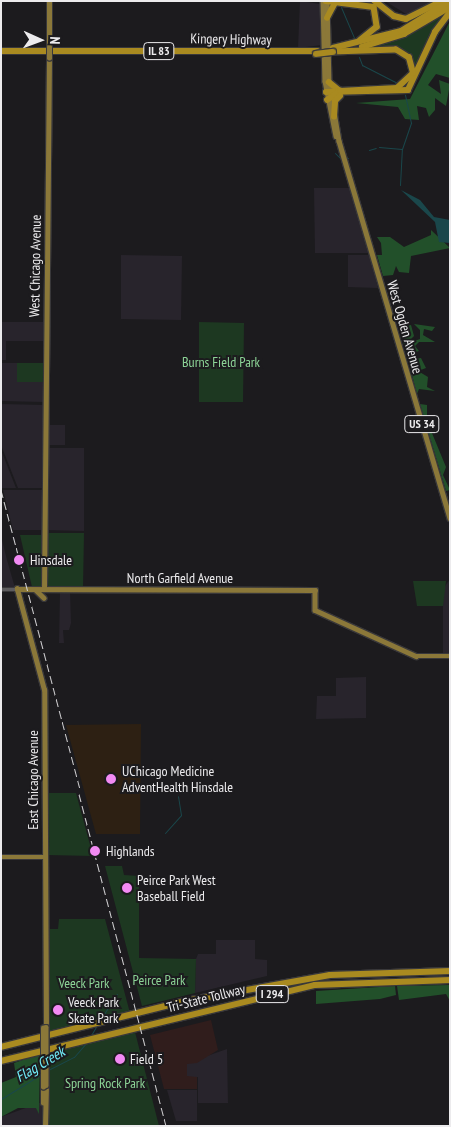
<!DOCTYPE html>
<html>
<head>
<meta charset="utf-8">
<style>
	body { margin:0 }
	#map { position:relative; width:451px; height:1127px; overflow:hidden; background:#1c1b1e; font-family:"PT Sans Narrow",sans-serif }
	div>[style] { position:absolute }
	.built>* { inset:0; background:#28242c }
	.industrial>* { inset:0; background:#301d1c }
	.medical>* { inset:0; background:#2d2013 }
	.green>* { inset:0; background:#1d3821 }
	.forest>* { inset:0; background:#22502a }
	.water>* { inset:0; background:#1a474b }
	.stream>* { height:1px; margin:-0.5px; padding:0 0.5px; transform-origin:0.5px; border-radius:0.5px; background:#1a474b }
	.roads { filter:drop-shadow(1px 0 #39383a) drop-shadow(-1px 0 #39383a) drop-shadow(0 1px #39383a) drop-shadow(0 -1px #39383a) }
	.minor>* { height:3px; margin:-1.5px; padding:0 1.5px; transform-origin:1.5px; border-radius:1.5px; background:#5d5c5e }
	.major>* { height:4.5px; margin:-2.25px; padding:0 2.25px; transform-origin:2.25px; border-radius:2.25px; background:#8b7839 }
	.highway>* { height:5.5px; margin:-2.75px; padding:0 2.75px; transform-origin:2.75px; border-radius:2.75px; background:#a98a20 }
	.rail>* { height:1px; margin-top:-0.5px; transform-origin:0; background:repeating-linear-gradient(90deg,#d0cfd1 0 8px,transparent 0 12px) }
	.bridges { filter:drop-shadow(1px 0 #39383a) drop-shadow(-1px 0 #39383a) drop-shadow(0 1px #39383a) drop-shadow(0 -1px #39383a) }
	.major-bridge>* { height:4.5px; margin:-2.25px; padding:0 2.25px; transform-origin:2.25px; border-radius:2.25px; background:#8b7839 }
	.highway-bridge>* { height:5.5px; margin:-2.75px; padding:0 2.75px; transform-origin:2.75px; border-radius:2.75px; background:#a98a20 }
	.dots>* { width:14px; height:14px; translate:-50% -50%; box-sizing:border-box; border:2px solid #1c1b1e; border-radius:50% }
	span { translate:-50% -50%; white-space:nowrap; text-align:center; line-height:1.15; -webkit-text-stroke:4px #1c1b1e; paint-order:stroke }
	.shield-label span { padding:1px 4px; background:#1c1b1e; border:1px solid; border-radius:4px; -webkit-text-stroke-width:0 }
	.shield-label { font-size:12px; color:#ecebed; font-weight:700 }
	.street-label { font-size:14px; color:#ecebed }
	.park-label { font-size:14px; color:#8dd497 }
	.poi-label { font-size:14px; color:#ecebed }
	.left { translate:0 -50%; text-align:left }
	.water-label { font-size:15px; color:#71edf9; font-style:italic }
	.frame { position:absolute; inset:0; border:2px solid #ecebed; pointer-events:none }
	.north { position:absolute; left:15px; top:15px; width:50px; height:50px; -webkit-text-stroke:4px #1c1b1e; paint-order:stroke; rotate:92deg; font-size:14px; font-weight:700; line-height:20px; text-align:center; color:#ecebed }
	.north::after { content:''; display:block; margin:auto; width:18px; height:22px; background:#ecebed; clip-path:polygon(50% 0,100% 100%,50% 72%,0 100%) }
</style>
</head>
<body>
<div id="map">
	<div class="built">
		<div style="clip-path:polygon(300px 1px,320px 4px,322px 45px,298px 48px)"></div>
		<div style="clip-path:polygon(385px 1px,436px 1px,406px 14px)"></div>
		<div style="clip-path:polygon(314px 188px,350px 188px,369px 253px,315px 253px)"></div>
		<div style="clip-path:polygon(121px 255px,182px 256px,181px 320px,121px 319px)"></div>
		<div style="clip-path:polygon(348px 255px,370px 255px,378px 288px,348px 287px)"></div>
		<div style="clip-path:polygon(1px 322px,44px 322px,44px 341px,6px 341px,6px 360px,1px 360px)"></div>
		<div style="clip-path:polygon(1px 363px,17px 363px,17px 382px,44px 382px,44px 402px,1px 401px)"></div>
		<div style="clip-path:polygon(1px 404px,44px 405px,44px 488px,18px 488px,1px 445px)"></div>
		<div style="clip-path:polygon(46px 425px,65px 425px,65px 445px,46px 445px)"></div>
		<div style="clip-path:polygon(46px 448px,84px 448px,84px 531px,45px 530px)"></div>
		<div style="clip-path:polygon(1px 450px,16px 488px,2px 488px)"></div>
		<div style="clip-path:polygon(3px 490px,44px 490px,43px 530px,13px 530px)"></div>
		<div style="clip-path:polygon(1px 536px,7px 560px,15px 588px,1px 588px)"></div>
		<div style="clip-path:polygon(450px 579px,450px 654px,443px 654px,443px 589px)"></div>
		<div style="clip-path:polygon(60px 591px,70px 591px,71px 623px,69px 630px,63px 630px,64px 643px,59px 643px)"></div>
		<div style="clip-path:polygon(366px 677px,366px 718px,316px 719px,317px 696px,336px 696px,336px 678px)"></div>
		<div style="clip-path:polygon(216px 940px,255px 940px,255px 959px,267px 960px,267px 976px,195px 993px,196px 959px,198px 954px,216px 954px)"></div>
		<div style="clip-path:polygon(227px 1049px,228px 1103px,198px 1103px,198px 1077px,187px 1077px,187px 1063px)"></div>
		<div style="clip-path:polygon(167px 1090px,197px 1090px,197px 1121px,176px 1121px)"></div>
		<div style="clip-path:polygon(42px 1102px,43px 1126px,1px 1126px,1px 1117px)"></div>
	</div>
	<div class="industrial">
		<div style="clip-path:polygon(211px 1020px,218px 1050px,197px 1063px,187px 1064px,187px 1076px,197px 1077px,197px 1089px,164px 1089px,150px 1035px)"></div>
	</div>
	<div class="medical">
		<div style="clip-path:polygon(141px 724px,140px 834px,96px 834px,66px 725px)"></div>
	</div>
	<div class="green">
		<div style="clip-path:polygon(446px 14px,434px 30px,408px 88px,402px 88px,415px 69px,412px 59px,393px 48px,375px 47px,413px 33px)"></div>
		<div style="clip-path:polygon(199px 322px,244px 323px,243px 402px,199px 402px)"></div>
		<div style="clip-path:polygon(17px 363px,44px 363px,44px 382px,17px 382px)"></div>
		<div style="clip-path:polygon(46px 533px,84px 533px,83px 588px,45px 587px)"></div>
		<div style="clip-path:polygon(20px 535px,42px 535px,41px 587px,32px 587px)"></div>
		<div style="clip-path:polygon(413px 581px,446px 581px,443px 606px,417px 606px)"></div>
		<div style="clip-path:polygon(47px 793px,76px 793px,93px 856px,47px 855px)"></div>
		<div style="clip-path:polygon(105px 866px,122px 866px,124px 875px,139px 876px,139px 958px,196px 959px,195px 993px,142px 1006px)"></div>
		<div style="clip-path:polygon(59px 919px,105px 919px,130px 1013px,49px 1031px,46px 929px,58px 929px)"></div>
		<div style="clip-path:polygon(135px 1032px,159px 1126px,48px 1126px,48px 1053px)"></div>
	</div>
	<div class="forest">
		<div style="clip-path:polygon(450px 21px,450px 78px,436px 74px,428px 85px,441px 94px,439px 80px,450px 84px,446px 106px,435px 98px,435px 110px,429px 117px,426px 108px,417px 106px,419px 120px,405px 119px,398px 107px,356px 103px,410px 99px)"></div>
		<div style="clip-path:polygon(431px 230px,450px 248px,411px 256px,409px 273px,399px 272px,396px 266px,393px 275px,383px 276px,377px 255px,382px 255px,381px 243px,377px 237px,390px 237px,404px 247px,431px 235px)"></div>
		<div style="clip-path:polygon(414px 324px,435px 327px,432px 331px,424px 329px,423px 335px,435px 342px,419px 342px,415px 346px,419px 351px,409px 354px,408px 359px,399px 328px,411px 325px,414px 336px,406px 344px,420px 339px,420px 330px)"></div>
		<div style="clip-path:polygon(421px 358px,426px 368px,418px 371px,428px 377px,427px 387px,435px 391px,419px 389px,417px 394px,408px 360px)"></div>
		<div style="clip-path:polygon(420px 404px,427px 405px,427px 421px,446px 467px,443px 475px,450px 490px,446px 491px)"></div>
		<div style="clip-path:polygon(450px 985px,450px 1001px,446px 994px,399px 1000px,397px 986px)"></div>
		<div style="clip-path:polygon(395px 986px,396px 995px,380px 999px,316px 1004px,316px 991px)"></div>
		<div style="clip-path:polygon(40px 1054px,39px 1114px,36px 1108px,18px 1108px,1px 1117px,1px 1083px,16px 1077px,14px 1063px)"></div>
	</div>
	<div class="water">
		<div style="clip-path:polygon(401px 190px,420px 200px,434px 217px,450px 220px,450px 243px,439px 242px,435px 222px)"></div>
	</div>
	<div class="stream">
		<div style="left:341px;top:7px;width:36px;rotate:67deg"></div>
		<div style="left:359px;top:57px;width:9px;rotate:69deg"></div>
		<div style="left:362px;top:65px;width:39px;rotate:27deg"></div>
		<div style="left:379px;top:147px;width:23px;rotate:5deg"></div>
		<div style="left:369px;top:150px;width:7px;rotate:-16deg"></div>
		<div style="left:335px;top:153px;width:7px;rotate:45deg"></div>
		<div style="left:347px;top:158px;width:1px"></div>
		<div style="left:400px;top:185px;width:36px;rotate:-87deg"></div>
		<div style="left:402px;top:149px;width:28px;rotate:-71deg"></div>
		<div style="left:411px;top:123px;width:29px;rotate:-102deg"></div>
		<div style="left:165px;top:833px;width:24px;rotate:-48deg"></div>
		<div style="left:181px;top:815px;width:19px;rotate:-99deg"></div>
		<div style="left:100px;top:1020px;width:31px;rotate:-57deg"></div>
		<div style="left:90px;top:1037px;width:14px;rotate:-60deg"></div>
		<div style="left:48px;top:1070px;width:29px;rotate:-27deg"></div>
		<div style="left:74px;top:1057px;width:20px;rotate:-49deg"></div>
		<div style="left:1px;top:1099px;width:46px;rotate:-31.6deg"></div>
	</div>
	<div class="roads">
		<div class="minor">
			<div style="left:1px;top:589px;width:16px"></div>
		</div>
		<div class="major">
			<div style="left:323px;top:1px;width:80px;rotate:88.6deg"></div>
			<div style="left:325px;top:81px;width:56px;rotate:78.7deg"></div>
			<div style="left:327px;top:1px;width:81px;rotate:88.6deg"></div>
			<div style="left:329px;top:82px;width:60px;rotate:80.4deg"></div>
			<div style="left:339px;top:141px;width:393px;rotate:73.6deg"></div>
			<div style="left:49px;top:47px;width:46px;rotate:-90deg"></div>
			<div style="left:44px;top:589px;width:531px;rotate:-89.46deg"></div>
			<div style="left:36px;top:590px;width:11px;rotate:45deg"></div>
			<div style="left:1px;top:857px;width:43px"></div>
			<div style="left:46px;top:1027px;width:337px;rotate:-90.3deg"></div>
			<div style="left:44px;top:690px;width:105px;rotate:-105deg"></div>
			<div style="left:17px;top:589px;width:298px;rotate:0.2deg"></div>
			<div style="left:315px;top:590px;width:20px;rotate:90deg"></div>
			<div style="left:315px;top:610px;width:111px;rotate:24.5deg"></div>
			<div style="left:416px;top:656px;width:34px"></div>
			<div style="left:43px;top:1103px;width:16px;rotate:-90deg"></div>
			<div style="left:45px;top:1126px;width:41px;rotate:-88.6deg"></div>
		</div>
		<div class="highway">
			<div style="left:326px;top:1px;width:48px;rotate:7.1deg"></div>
			<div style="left:374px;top:7px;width:20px;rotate:81deg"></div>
			<div style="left:377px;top:27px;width:21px;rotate:141deg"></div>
			<div style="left:375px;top:1px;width:24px;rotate:38deg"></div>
			<div style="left:394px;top:16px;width:12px;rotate:14deg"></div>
			<div style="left:406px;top:19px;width:40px;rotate:-26.6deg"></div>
			<div style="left:327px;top:18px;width:17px;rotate:-62deg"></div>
			<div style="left:362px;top:47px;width:44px;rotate:-17.2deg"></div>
			<div style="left:404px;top:34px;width:53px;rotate:-30.4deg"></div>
			<div style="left:333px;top:48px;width:70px;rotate:-14deg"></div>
			<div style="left:401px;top:31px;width:57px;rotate:-31.5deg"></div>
			<div style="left:1px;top:51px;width:316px"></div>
			<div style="left:329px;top:82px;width:14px;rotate:39deg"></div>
			<div style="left:326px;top:92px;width:82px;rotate:-1.4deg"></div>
			<div style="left:408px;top:90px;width:64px;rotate:-65deg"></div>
			<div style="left:435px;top:32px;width:25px;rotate:-53deg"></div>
			<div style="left:327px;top:100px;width:16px;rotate:-35deg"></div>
			<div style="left:340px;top:91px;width:57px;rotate:-3deg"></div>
			<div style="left:397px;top:88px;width:22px;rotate:-43deg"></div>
			<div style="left:413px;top:73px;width:16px;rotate:-105deg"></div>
			<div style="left:409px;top:58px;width:15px;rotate:-148deg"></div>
			<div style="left:396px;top:50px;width:63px;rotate:178.2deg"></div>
			<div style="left:334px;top:117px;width:16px;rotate:-86deg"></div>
			<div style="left:335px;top:101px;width:7px;rotate:-45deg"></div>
			<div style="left:1px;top:1047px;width:191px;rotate:-14deg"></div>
			<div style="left:186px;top:1001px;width:146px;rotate:-10.2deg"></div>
			<div style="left:330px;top:975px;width:120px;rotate:-1.9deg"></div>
			<div style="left:1px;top:1061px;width:323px;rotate:-13.6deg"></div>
			<div style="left:315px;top:985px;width:135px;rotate:-2.1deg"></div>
		</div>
	</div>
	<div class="rail">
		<div style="left:1px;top:490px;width:308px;rotate:75.2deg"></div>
		<div style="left:79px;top:794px;width:343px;rotate:75.3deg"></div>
	</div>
	<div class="bridges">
		<div class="major-bridge">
			<div style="left:49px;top:58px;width:11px;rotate:-90deg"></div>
			<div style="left:46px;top:1027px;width:58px;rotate:90deg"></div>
			<div style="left:43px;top:1087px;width:59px;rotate:-90deg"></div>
		</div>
		<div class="highway-bridge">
			<div style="left:316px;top:54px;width:17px;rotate:-7deg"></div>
		</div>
	</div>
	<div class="dots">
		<div style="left:19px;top:560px;background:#f28af3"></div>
		<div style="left:111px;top:779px;background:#f28af3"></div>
		<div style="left:95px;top:851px;background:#f28af3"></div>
		<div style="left:127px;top:888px;background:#f28af3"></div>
		<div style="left:58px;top:1010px;background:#f28af3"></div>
		<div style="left:120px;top:1059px;background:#f28af3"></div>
	</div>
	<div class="shield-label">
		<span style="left:159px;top:51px">IL 83</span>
		<span style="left:422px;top:424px">US 34</span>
		<span style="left:272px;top:994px">I 294</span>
	</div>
	<div class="street-label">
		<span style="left:231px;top:39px;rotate:1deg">Kingery Highway</span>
		<span style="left:35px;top:266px;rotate:-89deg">West Chicago Avenue</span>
		<span style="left:405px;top:327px;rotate:74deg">West Ogden Avenue</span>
		<span style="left:180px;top:578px">North Garfield Avenue</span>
		<span style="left:33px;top:780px;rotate:-90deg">East Chicago Avenue</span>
		<span style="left:206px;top:998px;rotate:-14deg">Tri-State Tollway</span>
	</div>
	<div class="park-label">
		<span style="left:221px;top:362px">Burns Field Park</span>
		<span style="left:159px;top:980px">Peirce Park</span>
		<span style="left:84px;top:983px">Veeck Park</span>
		<span style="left:105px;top:1083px">Spring Rock Park</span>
	</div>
	<div class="poi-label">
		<span class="left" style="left:30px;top:560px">Hinsdale</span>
		<span class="left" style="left:122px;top:779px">UChicago Medicine<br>AdventHealth Hinsdale</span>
		<span class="left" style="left:106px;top:851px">Highlands</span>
		<span class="left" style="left:137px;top:888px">Peirce Park West<br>Baseball Field</span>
		<span class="left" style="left:68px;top:1010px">Veeck Park<br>Skate Park</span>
		<span class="left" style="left:130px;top:1059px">Field 5</span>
	</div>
	<div class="water-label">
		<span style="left:40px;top:1064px;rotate:-31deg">Flag Creek</span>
	</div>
	<div class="frame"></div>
	<div class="north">N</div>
</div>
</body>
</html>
